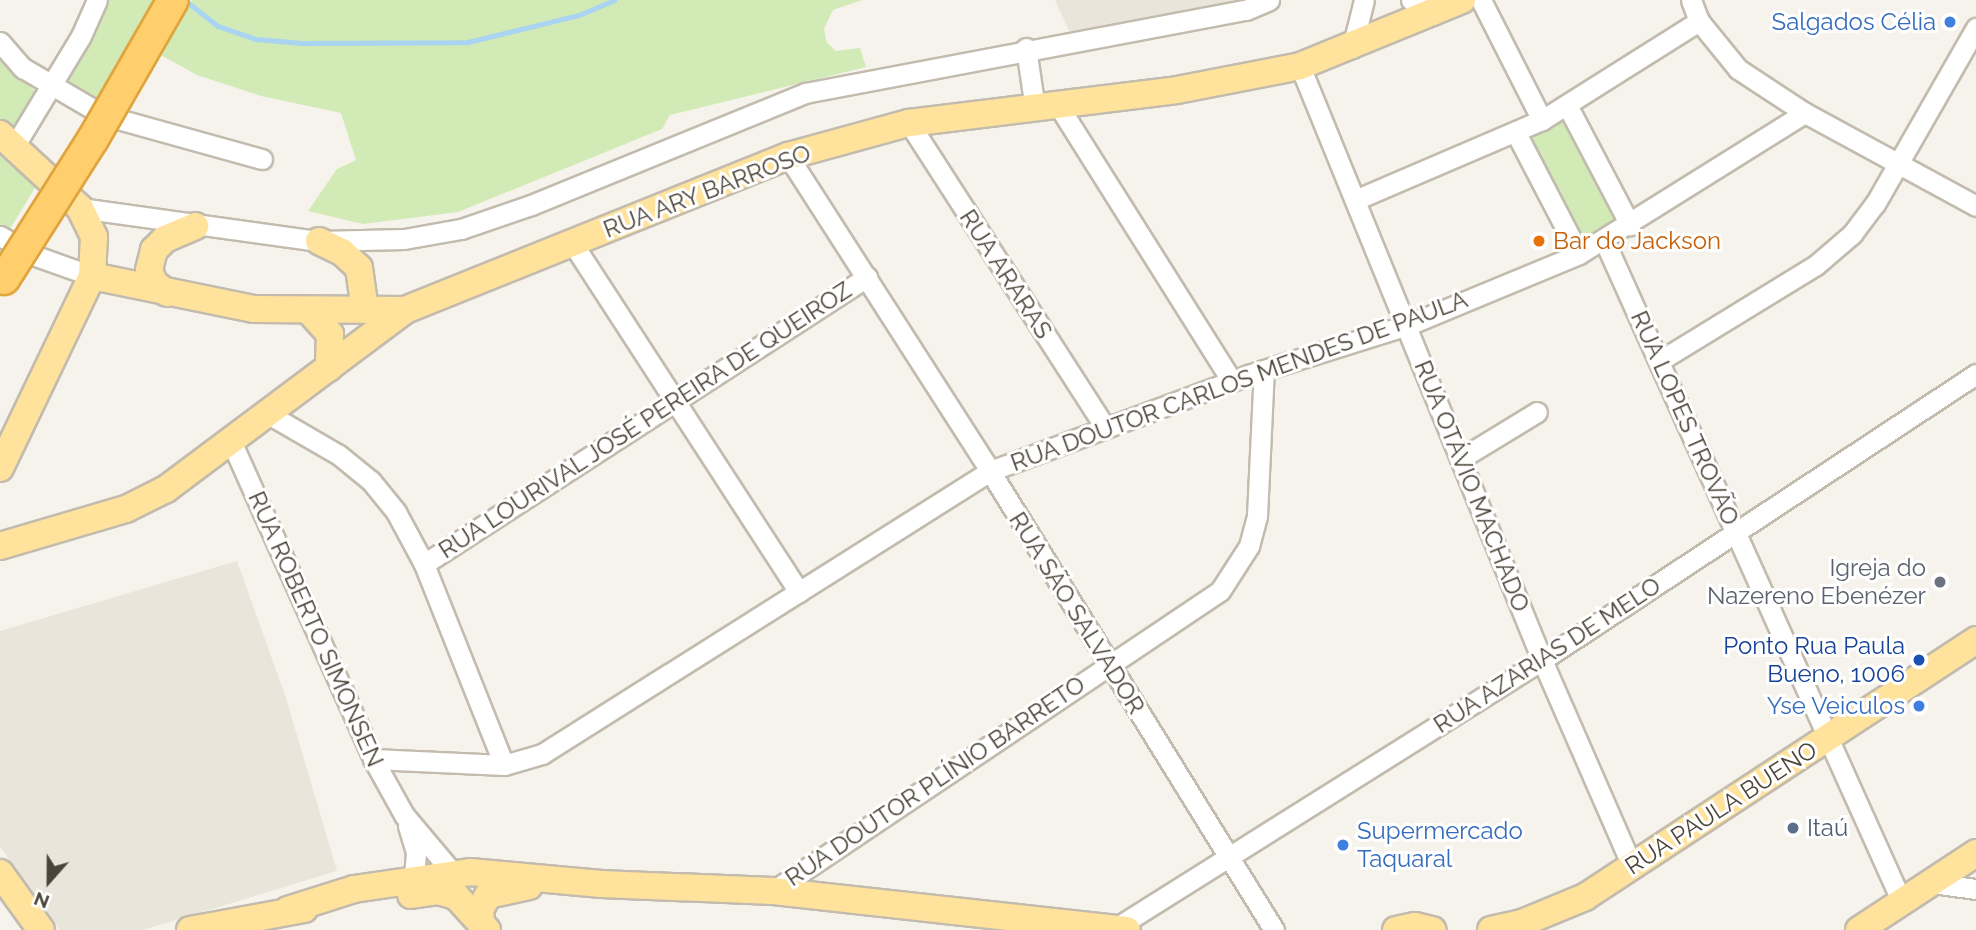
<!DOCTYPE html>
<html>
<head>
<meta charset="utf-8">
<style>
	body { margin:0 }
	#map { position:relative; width:1976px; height:930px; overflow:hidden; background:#f6f3ec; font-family:Raleway,sans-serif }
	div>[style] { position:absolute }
	.residential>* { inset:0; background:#eae5da }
	.green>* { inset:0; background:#d2eab5 }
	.stream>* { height:4.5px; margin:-2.25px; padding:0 2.25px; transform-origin:2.25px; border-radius:2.25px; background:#a9d4f2 }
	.roads { filter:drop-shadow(2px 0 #c2bbae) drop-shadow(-2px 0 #c2bbae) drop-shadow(0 2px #c2bbae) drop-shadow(0 -2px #c2bbae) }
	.minor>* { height:19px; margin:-9.5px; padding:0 9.5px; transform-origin:9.5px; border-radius:9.5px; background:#fff }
	.major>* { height:26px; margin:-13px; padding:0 13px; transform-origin:13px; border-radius:13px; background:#ffe39c }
	.bridges { filter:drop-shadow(2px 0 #e0a43c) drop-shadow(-2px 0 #e0a43c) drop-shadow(0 2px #e0a43c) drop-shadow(0 -2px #e0a43c) }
	.highway-bridge>* { height:30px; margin:-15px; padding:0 15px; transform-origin:15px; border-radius:15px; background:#ffcf6e }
	.dots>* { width:19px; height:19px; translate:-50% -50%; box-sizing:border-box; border:4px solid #fff; border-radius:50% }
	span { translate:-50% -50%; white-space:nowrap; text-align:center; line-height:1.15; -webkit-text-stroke:6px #fff; paint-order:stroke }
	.shop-label { font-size:24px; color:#366cbe }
	.right { translate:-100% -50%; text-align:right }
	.left { translate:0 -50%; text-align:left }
	.street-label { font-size:24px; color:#4b4439 }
	.food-label { font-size:24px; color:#c56008 }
	.worship-label { font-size:24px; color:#5b616d }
	.transit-label { font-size:24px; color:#164399 }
	.service-label { font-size:24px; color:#4e5e75 }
	.north { position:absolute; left:14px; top:846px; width:70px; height:70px; -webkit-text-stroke:5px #fff; paint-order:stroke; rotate:201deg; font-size:19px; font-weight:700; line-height:28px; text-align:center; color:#4b4439 }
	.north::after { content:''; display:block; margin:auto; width:24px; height:32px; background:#4b4439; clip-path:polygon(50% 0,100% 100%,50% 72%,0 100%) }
</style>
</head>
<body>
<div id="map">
	<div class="residential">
		<div style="clip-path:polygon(1055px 0,1248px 0,1071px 35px)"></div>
		<div style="clip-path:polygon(237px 561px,286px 698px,337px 871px,143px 930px,60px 930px,0 847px,0 631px)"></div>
	</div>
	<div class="green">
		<div style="clip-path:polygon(97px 0,172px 0,103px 115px,51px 86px)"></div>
		<div style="clip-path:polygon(192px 0,862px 0,833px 10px,824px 29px,827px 43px,836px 51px,860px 48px,866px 67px,670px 115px,662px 129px,458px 212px,363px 224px,308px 211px,337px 169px,356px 160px,341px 113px,261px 96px,197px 75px,161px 55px)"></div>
		<div style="clip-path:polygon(0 58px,35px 91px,11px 131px,0 125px)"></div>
		<div style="clip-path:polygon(1562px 119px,1616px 222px,1584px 241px,1529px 139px)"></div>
		<div style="clip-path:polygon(0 149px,41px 178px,8px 232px,0 227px)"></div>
	</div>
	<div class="stream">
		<div style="left:185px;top:0;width:42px;rotate:38.2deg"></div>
		<div style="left:218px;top:26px;width:40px;rotate:18.9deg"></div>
		<div style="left:256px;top:39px;width:46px;rotate:5deg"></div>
		<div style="left:302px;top:43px;width:166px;rotate:-0.3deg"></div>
		<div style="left:468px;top:42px;width:114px;rotate:-13.7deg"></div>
		<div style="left:579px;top:15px;width:38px;rotate:-23deg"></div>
	</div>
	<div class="roads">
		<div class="minor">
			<div style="left:1411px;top:0;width:27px;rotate:33deg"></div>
			<div style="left:1481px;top:0;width:135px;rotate:63.1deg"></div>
			<div style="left:1691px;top:0;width:22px;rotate:69deg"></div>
			<div style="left:1699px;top:21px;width:62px;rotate:50.9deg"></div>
			<div style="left:1738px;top:69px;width:80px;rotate:33.3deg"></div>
			<div style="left:1805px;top:113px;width:195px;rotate:28.5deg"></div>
			<div style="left:0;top:42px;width:35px;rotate:49deg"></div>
			<div style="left:23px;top:68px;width:93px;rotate:30.4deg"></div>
			<div style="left:103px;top:115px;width:165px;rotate:15.5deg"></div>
			<div style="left:1026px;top:48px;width:62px;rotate:81.6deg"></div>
			<div style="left:1352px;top:48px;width:49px;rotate:-76deg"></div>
			<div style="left:1300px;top:66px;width:641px;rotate:67.83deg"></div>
			<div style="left:1542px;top:660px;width:225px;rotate:66.4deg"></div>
			<div style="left:1058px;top:105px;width:326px;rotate:57.8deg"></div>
			<div style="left:1567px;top:105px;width:136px;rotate:62.3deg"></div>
			<div style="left:909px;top:123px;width:360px;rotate:57.2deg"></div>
			<div style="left:1516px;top:133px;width:136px;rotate:62.5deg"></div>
			<div style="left:15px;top:145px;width:127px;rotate:-58.8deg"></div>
			<div style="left:81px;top:36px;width:39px;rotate:-66deg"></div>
			<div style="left:788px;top:156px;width:374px;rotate:57.3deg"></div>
			<div style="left:990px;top:471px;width:540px;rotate:58.25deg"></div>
			<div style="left:1355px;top:200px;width:203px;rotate:-23.2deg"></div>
			<div style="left:1542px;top:120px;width:186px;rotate:-32.2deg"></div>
			<div style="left:80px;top:208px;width:241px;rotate:7.9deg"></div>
			<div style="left:319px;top:241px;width:85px;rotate:-1.3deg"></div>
			<div style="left:404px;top:239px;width:58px;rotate:-10deg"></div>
			<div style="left:461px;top:229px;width:74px;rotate:-18.9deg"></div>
			<div style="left:531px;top:205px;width:296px;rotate:-22.2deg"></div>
			<div style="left:805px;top:93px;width:449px;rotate:-10.7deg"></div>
			<div style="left:1246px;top:10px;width:25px;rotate:-23deg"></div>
			<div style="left:0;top:236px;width:38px;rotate:30deg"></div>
			<div style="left:33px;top:255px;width:63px;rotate:19.6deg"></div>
			<div style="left:1604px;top:240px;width:726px;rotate:65.77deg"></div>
			<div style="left:573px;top:244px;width:415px;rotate:57deg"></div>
			<div style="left:1661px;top:360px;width:182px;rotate:-31.5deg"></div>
			<div style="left:1816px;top:265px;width:48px;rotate:-40.7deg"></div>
			<div style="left:1852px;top:234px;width:38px;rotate:-53deg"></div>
			<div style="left:1875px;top:204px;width:203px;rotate:-60.2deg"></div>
			<div style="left:270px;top:415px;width:80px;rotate:30.1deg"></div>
			<div style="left:339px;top:455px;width:41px;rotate:39.1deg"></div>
			<div style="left:371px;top:481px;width:40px;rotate:51deg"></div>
			<div style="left:396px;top:512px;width:59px;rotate:61.7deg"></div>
			<div style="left:424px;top:564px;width:216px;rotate:68.3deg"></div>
			<div style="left:231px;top:441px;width:348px;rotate:65.9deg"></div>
			<div style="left:373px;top:759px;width:64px;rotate:61deg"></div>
			<div style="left:404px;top:815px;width:76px;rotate:49.8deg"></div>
			<div style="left:1460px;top:459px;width:90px;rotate:-31.4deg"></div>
			<div style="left:424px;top:564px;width:528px;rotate:-32.94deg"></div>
			<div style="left:373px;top:759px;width:131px;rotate:2.6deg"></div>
			<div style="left:504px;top:765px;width:40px;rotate:-16deg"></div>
			<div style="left:542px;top:754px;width:530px;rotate:-32.28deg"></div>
			<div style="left:990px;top:471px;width:275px;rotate:-20.4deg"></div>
			<div style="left:1248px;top:375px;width:168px;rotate:-17.4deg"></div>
			<div style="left:1408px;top:325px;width:185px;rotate:-22.5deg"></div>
			<div style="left:1579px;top:254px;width:266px;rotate:-32deg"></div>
			<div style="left:408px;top:826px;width:28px;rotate:73deg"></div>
			<div style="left:416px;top:853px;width:25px;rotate:95deg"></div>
			<div style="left:1932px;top:883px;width:44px;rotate:7.8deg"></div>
			<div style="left:773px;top:891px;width:538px;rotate:-33.87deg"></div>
			<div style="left:1220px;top:591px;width:54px;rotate:-57.2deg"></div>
			<div style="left:1249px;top:546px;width:31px;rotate:-75deg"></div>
			<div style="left:1257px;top:516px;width:146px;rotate:-87.3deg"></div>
			<div style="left:1114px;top:929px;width:506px;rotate:-32.15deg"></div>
			<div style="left:1542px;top:660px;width:520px;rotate:-33.38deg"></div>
		</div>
		<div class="major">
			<div style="left:0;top:134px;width:109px;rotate:42.8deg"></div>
			<div style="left:80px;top:208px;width:32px;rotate:64deg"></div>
			<div style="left:94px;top:237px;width:39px;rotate:93deg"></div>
			<div style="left:92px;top:276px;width:213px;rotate:115.6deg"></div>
			<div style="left:319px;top:241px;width:25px;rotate:26deg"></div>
			<div style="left:342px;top:252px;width:23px;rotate:43deg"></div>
			<div style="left:359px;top:268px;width:42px;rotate:81.9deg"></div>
			<div style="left:92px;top:276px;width:165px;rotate:11.5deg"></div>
			<div style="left:254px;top:309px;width:151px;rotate:0.4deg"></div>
			<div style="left:405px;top:310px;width:413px;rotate:-21.9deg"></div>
			<div style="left:788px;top:156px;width:125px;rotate:-15.3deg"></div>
			<div style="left:909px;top:123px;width:270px;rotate:-7deg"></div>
			<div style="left:1177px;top:90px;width:125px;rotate:-11deg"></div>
			<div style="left:1300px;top:66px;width:175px;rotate:-22.2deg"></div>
			<div style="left:167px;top:293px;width:16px;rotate:-142deg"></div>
			<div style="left:154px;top:283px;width:14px;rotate:-111deg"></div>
			<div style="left:149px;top:270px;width:21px;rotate:-76deg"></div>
			<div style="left:154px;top:250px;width:16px;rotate:-45deg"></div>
			<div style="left:165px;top:239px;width:33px;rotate:-23deg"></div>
			<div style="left:310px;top:312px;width:30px;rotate:48deg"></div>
			<div style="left:330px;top:334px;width:34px;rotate:92deg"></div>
			<div style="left:0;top:546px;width:131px;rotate:-16.4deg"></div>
			<div style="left:126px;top:509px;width:45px;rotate:-26.6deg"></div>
			<div style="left:166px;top:489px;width:299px;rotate:-36.8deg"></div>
			<div style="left:0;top:873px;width:70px;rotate:54.3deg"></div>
			<div style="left:411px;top:895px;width:27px;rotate:-8deg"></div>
			<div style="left:438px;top:891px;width:19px;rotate:16deg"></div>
			<div style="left:456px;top:896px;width:46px;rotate:47.6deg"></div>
			<div style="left:288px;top:910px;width:69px;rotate:-17.7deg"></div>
			<div style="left:354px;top:889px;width:117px;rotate:-8.3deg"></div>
			<div style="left:470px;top:872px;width:132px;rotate:5.2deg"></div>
			<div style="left:601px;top:884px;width:172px;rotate:2.3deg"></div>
			<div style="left:773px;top:891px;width:356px;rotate:6.3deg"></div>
			<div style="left:481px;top:921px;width:11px;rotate:-95deg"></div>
			<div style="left:480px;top:910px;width:17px;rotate:-62deg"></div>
			<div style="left:488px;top:895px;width:42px;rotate:-12.4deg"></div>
			<div style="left:190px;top:930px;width:116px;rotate:-10.4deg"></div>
			<div style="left:1396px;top:930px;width:19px;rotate:-12deg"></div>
			<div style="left:1415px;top:926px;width:18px;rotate:13deg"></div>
			<div style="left:1491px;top:930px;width:32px;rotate:-13deg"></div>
			<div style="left:1522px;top:923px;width:68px;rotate:-22.4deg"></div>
			<div style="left:1585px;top:897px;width:468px;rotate:-33.3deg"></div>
			<div style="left:1859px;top:930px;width:140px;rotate:-33.3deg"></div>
		</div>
	</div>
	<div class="bridges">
		<div class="highway-bridge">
			<div style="left:4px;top:279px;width:166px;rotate:-57.6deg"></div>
			<div style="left:93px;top:139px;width:160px;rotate:-60.1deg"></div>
		</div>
	</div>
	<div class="dots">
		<div style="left:1950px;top:22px;background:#3f7fe0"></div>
		<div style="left:1539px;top:241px;background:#e8710a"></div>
		<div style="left:1940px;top:582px;background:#6b7280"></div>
		<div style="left:1919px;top:660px;background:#1a4fb4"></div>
		<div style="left:1919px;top:706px;background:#3f7fe0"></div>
		<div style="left:1793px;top:828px;background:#5c6f8a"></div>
		<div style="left:1343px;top:845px;background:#3f7fe0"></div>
	</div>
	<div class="shop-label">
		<span class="right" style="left:1936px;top:22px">Salgados Célia</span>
		<span class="right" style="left:1905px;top:706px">Yse Veiculos</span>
		<span class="left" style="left:1357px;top:845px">Supermercado<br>Taquaral</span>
	</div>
	<div class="street-label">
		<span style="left:707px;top:191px;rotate:-21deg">RUA ARY BARROSO</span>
		<span style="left:1006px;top:274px;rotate:57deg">RUA ARARAS</span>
		<span style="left:1239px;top:381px;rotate:-20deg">RUA DOUTOR CARLOS MENDES DE PAULA</span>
		<span style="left:1685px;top:418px;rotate:66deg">RUA LOPES TROVÃO</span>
		<span style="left:645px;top:420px;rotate:-33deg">RUA LOURIVAL JOSÉ PEREIRA DE QUEIROZ</span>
		<span style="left:1472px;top:486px;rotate:68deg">RUA OTÁVIO MACHADO</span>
		<span style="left:1077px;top:613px;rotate:58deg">RUA SÃO SALVADOR</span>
		<span style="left:316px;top:629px;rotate:66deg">RUA ROBERTO SIMONSEN</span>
		<span style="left:1547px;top:655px;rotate:-33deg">RUA AZARIAS DE MELO</span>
		<span style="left:935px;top:781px;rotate:-34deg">RUA DOUTOR PLÍNIO BARRETO</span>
		<span style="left:1721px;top:808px;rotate:-33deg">RUA PAULA BUENO</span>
	</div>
	<div class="food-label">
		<span class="left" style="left:1553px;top:241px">Bar do Jackson</span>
	</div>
	<div class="worship-label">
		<span class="right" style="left:1926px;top:582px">Igreja do<br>Nazereno Ebenézer</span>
	</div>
	<div class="transit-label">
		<span class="right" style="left:1905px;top:660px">Ponto Rua Paula<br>Bueno, 1006</span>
	</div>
	<div class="service-label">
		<span class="left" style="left:1807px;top:828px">Itaú</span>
	</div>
	<div class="north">N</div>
</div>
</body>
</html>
